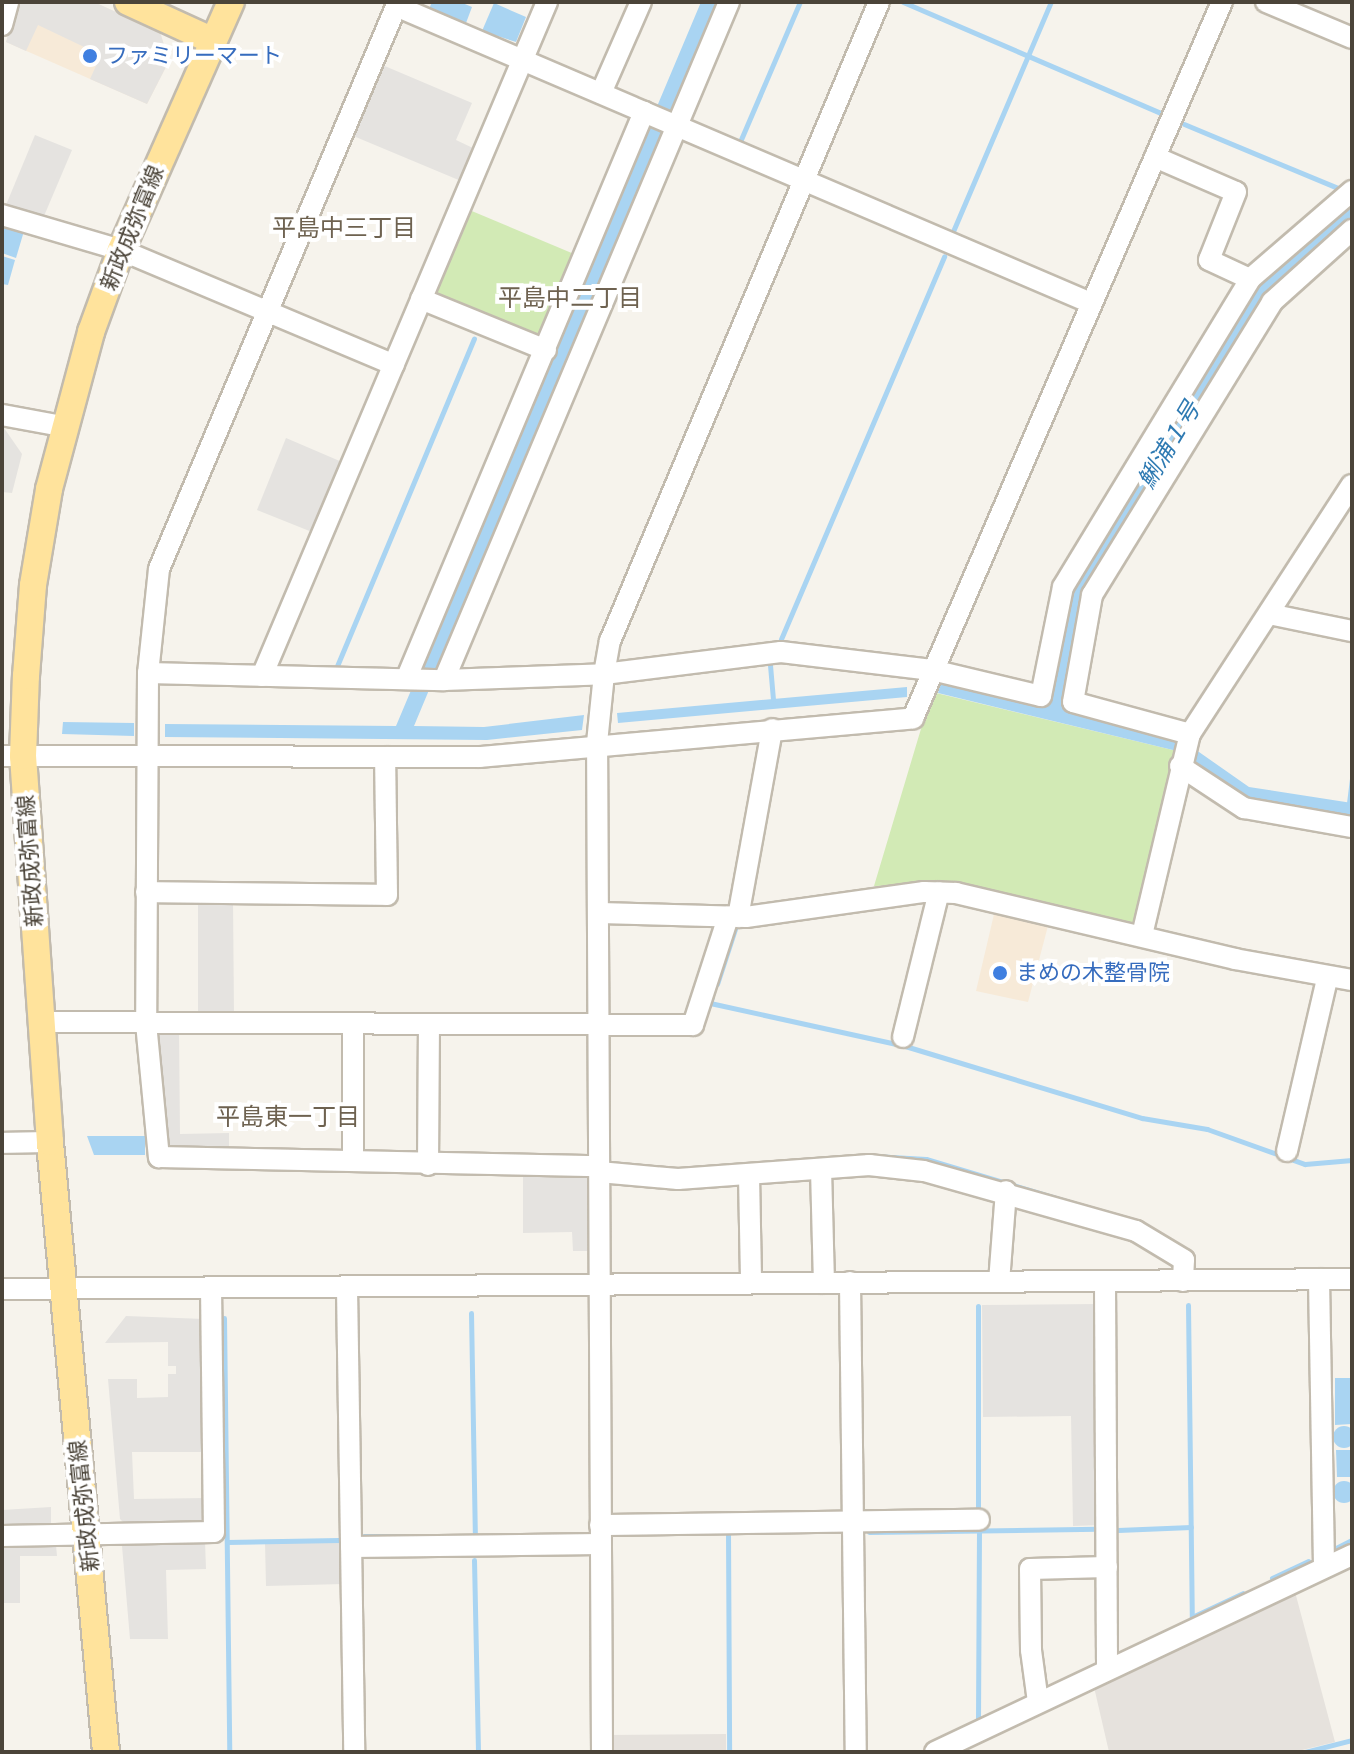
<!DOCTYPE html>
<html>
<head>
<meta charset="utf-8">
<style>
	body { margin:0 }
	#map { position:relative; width:1354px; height:1754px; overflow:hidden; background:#f6f3ec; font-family:Manrope,"Noto Sans JP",sans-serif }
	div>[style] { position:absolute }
	.commercial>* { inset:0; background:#f7ead8 }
	.industrial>* { inset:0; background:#e6e2dd }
	.green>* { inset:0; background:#d2eab5 }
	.parking>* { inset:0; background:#e5e3e0 }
	.water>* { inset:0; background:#a9d4f2 }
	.round { border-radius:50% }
	.stream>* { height:5px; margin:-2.5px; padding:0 2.5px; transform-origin:2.5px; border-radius:2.5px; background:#a9d4f2 }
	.roads { filter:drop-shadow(2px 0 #c2bbae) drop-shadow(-2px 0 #c2bbae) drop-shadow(0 2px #c2bbae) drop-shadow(0 -2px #c2bbae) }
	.minor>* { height:20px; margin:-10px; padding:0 10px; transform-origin:10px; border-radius:10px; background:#fff }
	.major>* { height:26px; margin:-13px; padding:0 13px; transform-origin:13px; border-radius:13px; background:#ffe39c }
	.dots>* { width:22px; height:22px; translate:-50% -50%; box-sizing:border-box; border:4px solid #fff; border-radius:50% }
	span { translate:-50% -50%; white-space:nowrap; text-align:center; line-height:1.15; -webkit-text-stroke:8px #fff; paint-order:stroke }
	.shop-label { font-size:22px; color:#366cbe }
	.left { translate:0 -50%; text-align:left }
	.street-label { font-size:22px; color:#4b4439 }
	.neighbourhood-label { font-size:24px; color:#6e6250 }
	.water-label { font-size:24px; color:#2e7ab2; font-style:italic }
	.frame { position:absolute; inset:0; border:4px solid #4b4439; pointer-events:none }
</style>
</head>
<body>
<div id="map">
	<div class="commercial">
		<div style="clip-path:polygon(17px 2px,94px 2px,160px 32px,169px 61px,147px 104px,6px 42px)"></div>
		<div style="clip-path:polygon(995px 910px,1049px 922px,1028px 1002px,976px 991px)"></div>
	</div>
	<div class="industrial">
		<div style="clip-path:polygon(1294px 1588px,1335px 1742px,1294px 1752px,1109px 1752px,1094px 1687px)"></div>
		<div style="clip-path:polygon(726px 1734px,726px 1752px,609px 1752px,609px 1735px)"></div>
	</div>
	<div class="green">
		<div style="clip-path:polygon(467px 209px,574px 254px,542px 332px,531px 337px,436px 298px,432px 288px)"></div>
		<div style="clip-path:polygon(932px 692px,1177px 751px,1133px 923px,960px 884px,874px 886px)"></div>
	</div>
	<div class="parking">
		<div style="clip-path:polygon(17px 2px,94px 2px,160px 32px,169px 61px,147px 104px,90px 79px,101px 55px,38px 25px,26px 51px,6px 42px)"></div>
		<div style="clip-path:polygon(380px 64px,472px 103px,456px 140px,475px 149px,461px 181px,351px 135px)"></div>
		<div style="clip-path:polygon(35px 135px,72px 150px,44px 216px,6px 205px)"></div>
		<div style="clip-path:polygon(2px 425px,22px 454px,12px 493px,2px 492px)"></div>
		<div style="clip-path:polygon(286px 438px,342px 462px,312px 532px,257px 510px)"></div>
		<div style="clip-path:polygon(233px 900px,234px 1016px,198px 1016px,198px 901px)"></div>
		<div style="clip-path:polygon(159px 1030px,179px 1031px,180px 1134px,229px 1133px,229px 1152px,172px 1153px,164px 1145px,154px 1037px)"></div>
		<div style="clip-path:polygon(583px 1174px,588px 1179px,589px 1251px,573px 1251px,572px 1232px,523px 1233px,523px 1175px)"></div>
		<div style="clip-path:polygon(1097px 1304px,1099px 1525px,1073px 1526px,1071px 1416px,983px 1417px,982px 1305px)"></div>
		<div style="clip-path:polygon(126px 1316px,204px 1319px,206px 1452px,132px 1452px,134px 1499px,206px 1498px,201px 1524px,126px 1525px,120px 1519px,108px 1379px,137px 1379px,137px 1398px,168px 1397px,168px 1374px,176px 1374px,176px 1366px,168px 1366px,168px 1342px,105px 1343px)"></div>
		<div style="clip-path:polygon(51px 1507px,51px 1525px,2px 1527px,2px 1510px)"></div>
		<div style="clip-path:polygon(126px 1541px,205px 1541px,206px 1569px,166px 1570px,168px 1639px,130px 1639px,122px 1546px)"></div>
		<div style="clip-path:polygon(343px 1541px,343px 1584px,266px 1586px,265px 1542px)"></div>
		<div style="clip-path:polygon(2px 1542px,56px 1545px,57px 1556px,20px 1556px,20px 1603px,2px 1603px)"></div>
	</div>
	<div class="water">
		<div style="clip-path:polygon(432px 2px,460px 2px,472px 7px,466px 23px,429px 9px)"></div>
		<div style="clip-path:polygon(701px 2px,716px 2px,414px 726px,484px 727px,584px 715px,582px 730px,487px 740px,165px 737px,165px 724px,396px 726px)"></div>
		<div style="clip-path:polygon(494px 3px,526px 17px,516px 42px,482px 31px)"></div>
		<div style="clip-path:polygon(1352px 203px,1352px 222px,1271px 292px,1085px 594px,1065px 710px,1179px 738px,1249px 787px,1352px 803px,1352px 820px,1246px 800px,1177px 751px,938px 693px,940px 685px,957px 684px,1047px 705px,1070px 589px,1258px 283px)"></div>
		<div style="clip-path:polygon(2px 224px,24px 231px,16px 258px,2px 253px)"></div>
		<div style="clip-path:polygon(2px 256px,15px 260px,8px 285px,2px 284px)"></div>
		<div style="clip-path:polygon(907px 687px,907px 697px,618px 723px,617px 713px)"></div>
		<div style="clip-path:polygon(63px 722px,134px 723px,134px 736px,62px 734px)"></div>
		<div style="clip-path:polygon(87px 1136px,145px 1136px,145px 1155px,94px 1155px)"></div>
		<div style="clip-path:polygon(1335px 1378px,1352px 1378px,1352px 1424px,1335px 1425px)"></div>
		<div class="round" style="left:1333px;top:1426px;width:22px;height:22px"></div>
		<div style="clip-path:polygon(1336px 1450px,1352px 1450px,1352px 1477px,1337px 1477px)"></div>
		<div class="round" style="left:1333px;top:1481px;width:22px;height:22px"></div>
	</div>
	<div class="stream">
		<div style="left:903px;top:2px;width:279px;rotate:23.3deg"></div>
		<div style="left:1184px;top:124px;width:167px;rotate:22.6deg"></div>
		<div style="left:739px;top:144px;width:155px;rotate:-66.8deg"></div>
		<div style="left:951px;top:236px;width:254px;rotate:-66.9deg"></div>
		<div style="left:781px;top:639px;width:416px;rotate:-66.9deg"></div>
		<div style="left:770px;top:665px;width:34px;rotate:85deg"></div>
		<div style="left:337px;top:666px;width:355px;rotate:-67.3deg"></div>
		<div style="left:1349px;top:803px;width:24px;rotate:-83deg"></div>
		<div style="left:717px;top:984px;width:61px;rotate:-71.9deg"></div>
		<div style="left:712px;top:997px;width:6px;rotate:108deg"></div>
		<div style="left:710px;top:1003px;width:200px;rotate:12.4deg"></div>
		<div style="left:905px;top:1046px;width:248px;rotate:16.9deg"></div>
		<div style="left:1142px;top:1118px;width:66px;rotate:9.6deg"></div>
		<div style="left:1207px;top:1129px;width:104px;rotate:19.7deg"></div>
		<div style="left:1305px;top:1164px;width:47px;rotate:-4.9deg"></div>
		<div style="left:874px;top:1156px;width:52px;rotate:3.3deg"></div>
		<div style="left:926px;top:1159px;width:153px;rotate:16.7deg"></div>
		<div style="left:1188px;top:1305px;width:312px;rotate:89.3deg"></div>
		<div style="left:1192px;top:1617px;width:56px;rotate:-25.2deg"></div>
		<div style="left:978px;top:1306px;width:206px;rotate:90deg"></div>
		<div style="left:471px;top:1313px;width:223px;rotate:89deg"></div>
		<div style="left:224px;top:1318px;width:434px;rotate:89.3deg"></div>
		<div style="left:1118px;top:1530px;width:73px;rotate:-2.4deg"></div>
		<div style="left:728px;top:1532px;width:220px;rotate:89.7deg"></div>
		<div style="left:869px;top:1532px;width:228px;rotate:-0.8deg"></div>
		<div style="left:364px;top:1536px;width:93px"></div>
		<div style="left:227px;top:1542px;width:112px;rotate:-1deg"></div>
		<div style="left:1332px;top:1550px;width:22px;rotate:-27deg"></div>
		<div style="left:474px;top:1560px;width:192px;rotate:88.8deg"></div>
		<div style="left:1272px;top:1578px;width:40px;rotate:-25deg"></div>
		<div style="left:978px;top:1721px;width:190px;rotate:-89.7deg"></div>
		<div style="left:1305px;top:1752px;width:49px;rotate:-14.3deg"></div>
	</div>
	<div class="roads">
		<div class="minor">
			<div style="left:398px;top:2px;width:615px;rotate:112.86deg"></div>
			<div style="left:159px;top:569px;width:105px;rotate:96deg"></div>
			<div style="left:148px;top:673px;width:350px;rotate:90.3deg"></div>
			<div style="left:146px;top:1023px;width:135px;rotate:84.5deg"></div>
			<div style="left:159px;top:1157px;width:440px;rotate:1.2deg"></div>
			<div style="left:1266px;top:2px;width:93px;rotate:22.7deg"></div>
			<div style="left:396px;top:6px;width:756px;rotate:23.14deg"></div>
			<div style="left:2px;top:25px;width:24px;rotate:-75deg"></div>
			<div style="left:601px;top:93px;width:99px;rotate:-66.3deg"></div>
			<div style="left:1155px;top:157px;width:88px;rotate:23.4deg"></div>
			<div style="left:1236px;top:192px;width:73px;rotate:111.7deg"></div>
			<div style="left:1209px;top:260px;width:45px;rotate:24.9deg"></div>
			<div style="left:2px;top:215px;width:124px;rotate:16.4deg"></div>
			<div style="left:121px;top:250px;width:296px;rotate:22.8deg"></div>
			<div style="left:421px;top:299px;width:135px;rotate:22.2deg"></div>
			<div style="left:2px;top:415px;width:61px;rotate:10.4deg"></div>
			<div style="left:1269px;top:614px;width:85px;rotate:11.6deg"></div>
			<div style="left:148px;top:673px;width:296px;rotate:1.4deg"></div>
			<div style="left:444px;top:680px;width:160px;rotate:-2.1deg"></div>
			<div style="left:604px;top:674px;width:178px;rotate:-7.1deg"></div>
			<div style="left:781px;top:652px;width:152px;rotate:6.8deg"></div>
			<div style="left:932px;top:670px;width:112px;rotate:13.4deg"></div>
			<div style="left:1041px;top:696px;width:111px;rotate:-78.6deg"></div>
			<div style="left:1063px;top:587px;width:360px;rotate:-58.7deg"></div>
			<div style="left:1250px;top:279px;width:135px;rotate:-40.8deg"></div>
			<div style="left:262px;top:676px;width:732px;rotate:-67.08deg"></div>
			<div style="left:407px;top:677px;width:613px;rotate:-67.24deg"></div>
			<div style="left:444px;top:680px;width:735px;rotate:-67.2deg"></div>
			<div style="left:1190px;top:734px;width:121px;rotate:-164.7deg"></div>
			<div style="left:1073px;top:702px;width:109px;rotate:-79.9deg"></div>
			<div style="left:1092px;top:595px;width:344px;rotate:-58.4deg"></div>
			<div style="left:1272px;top:302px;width:108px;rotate:-42deg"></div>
			<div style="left:2px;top:756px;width:478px;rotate:0.1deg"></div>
			<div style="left:480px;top:757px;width:435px;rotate:-5.1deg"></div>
			<div style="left:913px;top:718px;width:780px;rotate:-66.66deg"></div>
			<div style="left:1180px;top:766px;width:77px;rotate:33.3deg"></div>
			<div style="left:1244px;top:808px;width:110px;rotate:10deg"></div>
			<div style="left:146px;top:892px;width:241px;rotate:0.7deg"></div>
			<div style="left:387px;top:895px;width:138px;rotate:-90.8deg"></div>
			<div style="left:600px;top:913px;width:146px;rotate:1.6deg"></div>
			<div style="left:746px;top:917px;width:180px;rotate:-8deg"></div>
			<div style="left:924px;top:892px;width:32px;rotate:2deg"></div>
			<div style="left:956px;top:893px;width:287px;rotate:13.3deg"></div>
			<div style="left:1235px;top:959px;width:119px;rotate:10.2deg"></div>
			<div style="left:738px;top:917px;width:191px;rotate:-79.7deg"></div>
			<div style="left:1142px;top:935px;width:207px;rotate:-76.6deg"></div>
			<div style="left:1190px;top:734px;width:297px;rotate:-57deg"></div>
			<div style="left:42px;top:1022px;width:651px;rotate:0.26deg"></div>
			<div style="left:693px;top:1025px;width:114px;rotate:-72deg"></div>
			<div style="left:903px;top:1037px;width:149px;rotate:-76.1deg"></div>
			<div style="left:2px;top:1143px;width:48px;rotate:-1.2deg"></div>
			<div style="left:1287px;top:1151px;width:177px;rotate:-76.9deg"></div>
			<div style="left:353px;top:1159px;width:136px;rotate:-90deg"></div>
			<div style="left:428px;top:1165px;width:141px;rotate:-89.6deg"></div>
			<div style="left:821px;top:1169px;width:114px;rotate:88.5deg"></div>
			<div style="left:599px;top:1172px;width:79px;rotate:5.1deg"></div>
			<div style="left:678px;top:1179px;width:192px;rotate:-4.2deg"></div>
			<div style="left:869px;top:1165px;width:55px;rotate:6.2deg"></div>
			<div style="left:924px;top:1171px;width:220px;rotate:15.8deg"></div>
			<div style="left:1136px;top:1231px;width:56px;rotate:31.1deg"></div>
			<div style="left:1184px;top:1260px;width:21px;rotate:93deg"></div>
			<div style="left:749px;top:1175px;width:108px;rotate:88.9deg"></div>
			<div style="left:1319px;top:1279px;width:288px;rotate:89deg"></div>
			<div style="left:850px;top:1282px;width:470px;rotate:89.3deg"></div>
			<div style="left:999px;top:1282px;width:91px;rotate:-85.6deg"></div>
			<div style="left:1105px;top:1282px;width:387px;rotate:89.7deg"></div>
			<div style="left:347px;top:1288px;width:464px;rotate:89.1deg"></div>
			<div style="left:2px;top:1289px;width:1350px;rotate:-0.42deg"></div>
			<div style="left:600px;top:1525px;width:379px;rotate:-0.8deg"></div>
			<div style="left:2px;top:1536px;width:212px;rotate:-1.1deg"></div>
			<div style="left:214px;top:1532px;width:242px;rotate:-90.7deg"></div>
			<div style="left:351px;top:1547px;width:249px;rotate:-0.7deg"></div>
			<div style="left:1038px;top:1702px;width:52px;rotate:-97.7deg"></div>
			<div style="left:1031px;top:1650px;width:81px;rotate:-90.7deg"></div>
			<div style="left:1030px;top:1569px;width:77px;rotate:-1.5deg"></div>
			<div style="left:602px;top:1752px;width:1009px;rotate:-90.28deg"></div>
			<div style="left:597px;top:743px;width:69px;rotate:-84.2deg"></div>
			<div style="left:604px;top:674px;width:34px;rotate:-80deg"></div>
			<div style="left:610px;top:641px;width:693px;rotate:-67.17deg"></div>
			<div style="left:935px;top:1752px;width:461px;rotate:-25.3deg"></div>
		</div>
		<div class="major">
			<div style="left:128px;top:2px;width:91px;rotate:24.6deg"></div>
			<div style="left:106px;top:1752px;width:613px;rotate:-95.25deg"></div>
			<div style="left:50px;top:1142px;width:387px;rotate:-94deg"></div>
			<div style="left:23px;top:756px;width:80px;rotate:-87.9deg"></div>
			<div style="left:26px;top:676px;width:91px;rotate:-85.6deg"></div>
			<div style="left:33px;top:585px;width:97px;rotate:-80.5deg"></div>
			<div style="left:49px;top:489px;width:163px;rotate:-75deg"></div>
			<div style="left:91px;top:332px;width:87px;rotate:-69.9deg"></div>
			<div style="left:121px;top:250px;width:271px;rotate:-66.1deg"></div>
		</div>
	</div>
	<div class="dots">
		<div style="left:90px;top:56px;background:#3f7fe0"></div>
		<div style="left:1000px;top:973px;background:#3f7fe0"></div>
	</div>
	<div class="shop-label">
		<span class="left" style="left:106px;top:56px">ファミリーマート</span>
		<span class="left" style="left:1016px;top:973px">まめの木整骨院</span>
	</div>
	<div class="street-label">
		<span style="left:132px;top:228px;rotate:-68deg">新政成弥富線</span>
		<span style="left:30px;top:861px;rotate:-94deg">新政成弥富線</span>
		<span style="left:84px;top:1506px;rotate:-96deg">新政成弥富線</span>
	</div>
	<div class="neighbourhood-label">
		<span style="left:344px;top:227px">平島中三丁目</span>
		<span style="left:570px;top:297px">平島中二丁目</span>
		<span style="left:288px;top:1116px">平島東一丁目</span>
	</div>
	<div class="water-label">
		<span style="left:1168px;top:444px;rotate:-59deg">鯏浦１号</span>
	</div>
	<div class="frame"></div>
</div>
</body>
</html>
